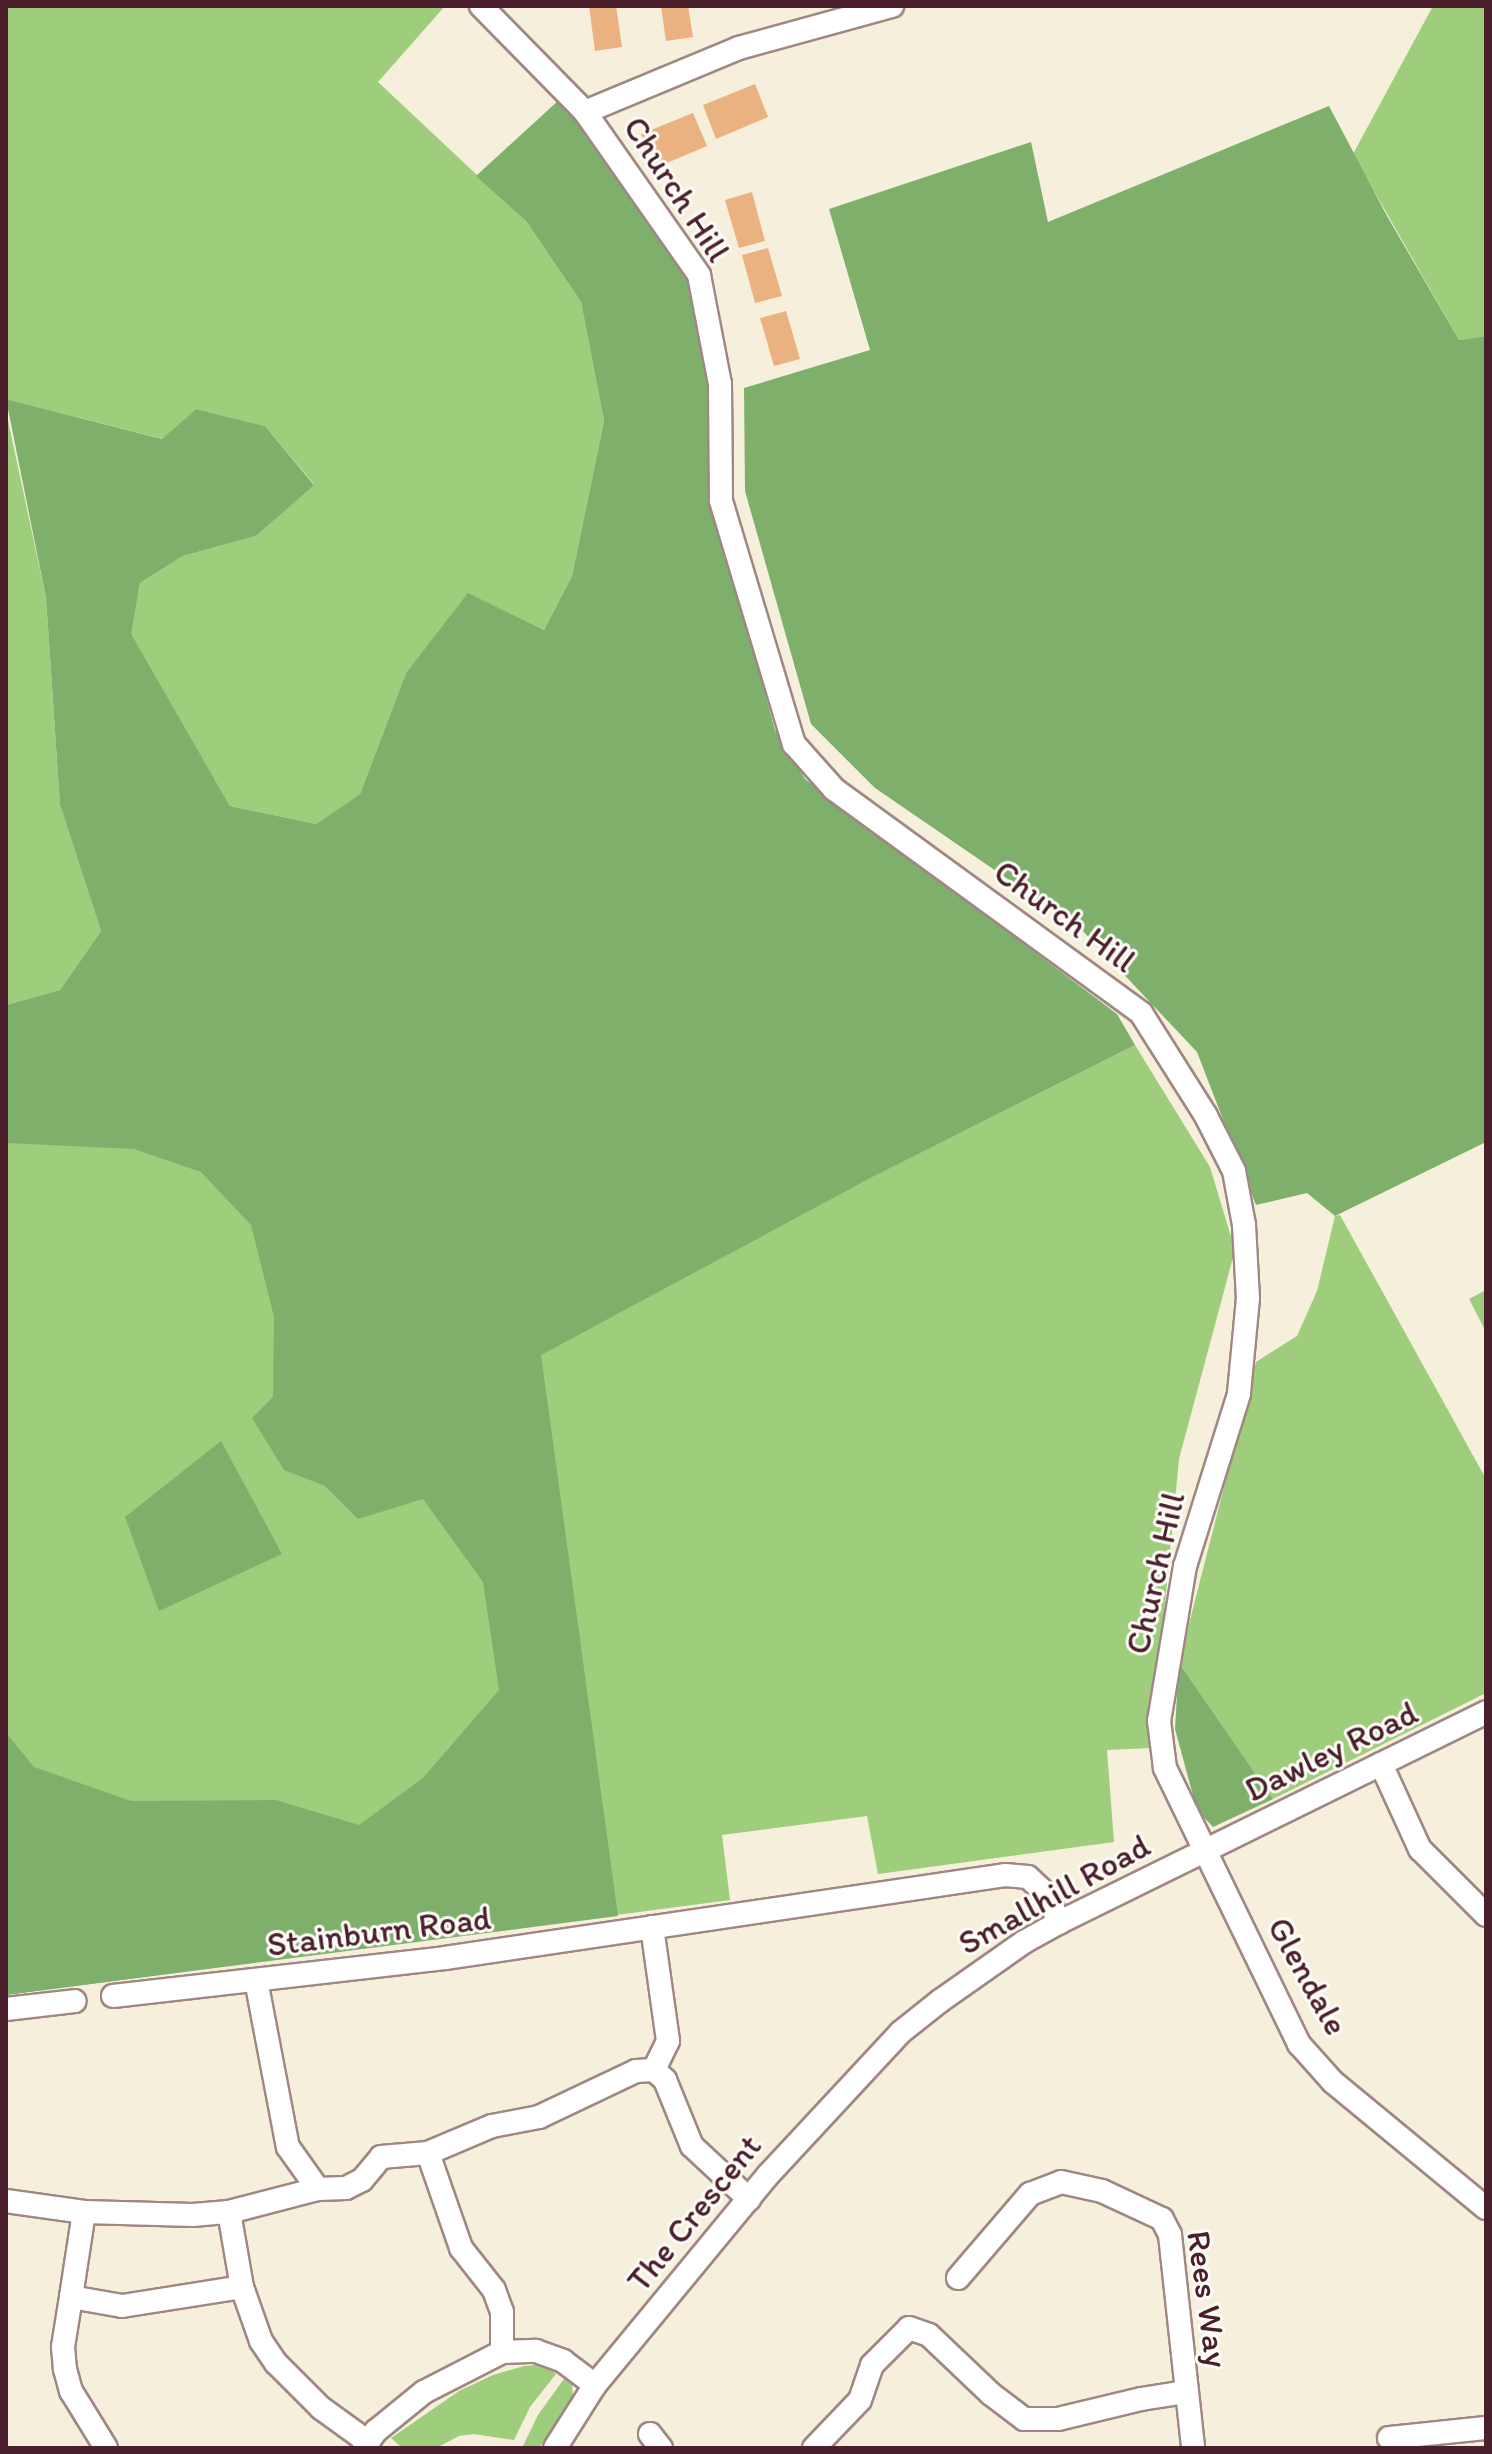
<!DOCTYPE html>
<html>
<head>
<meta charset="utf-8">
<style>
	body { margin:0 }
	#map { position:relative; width:1492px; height:2454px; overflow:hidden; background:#f5efdc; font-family:Itim,sans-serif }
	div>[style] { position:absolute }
	.green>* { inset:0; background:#9ecd7b }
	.forest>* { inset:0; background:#7eb06b }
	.building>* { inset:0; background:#ebb281 }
	.roads { filter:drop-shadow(2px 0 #a08784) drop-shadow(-2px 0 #a08784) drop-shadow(0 2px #a08784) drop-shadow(0 -2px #a08784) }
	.minor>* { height:22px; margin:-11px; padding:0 11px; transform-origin:11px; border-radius:11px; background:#fff }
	span { translate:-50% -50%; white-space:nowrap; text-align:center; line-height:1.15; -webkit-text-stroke:6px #fdfcf7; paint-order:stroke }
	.street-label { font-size:34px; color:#4a1f2b }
	.frame { position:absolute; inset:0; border:8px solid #4a1f2b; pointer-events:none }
</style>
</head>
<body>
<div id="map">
	<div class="green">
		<div style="clip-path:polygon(6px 6px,445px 6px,378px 82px,526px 221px,581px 302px,604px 421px,572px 576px,544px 630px,469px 594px,406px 673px,360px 794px,316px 824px,230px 806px,130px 634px,140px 583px,183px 556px,256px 536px,314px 484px,265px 426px,196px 409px,163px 439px,6px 399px)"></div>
		<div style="clip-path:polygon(1433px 6px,1486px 6px,1486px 336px,1459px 340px,1353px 154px)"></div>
		<div style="clip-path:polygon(6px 411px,46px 598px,60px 805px,101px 931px,60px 990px,6px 1005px)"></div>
		<div style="clip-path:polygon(1135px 1045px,1210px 1167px,1235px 1250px,1179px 1459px,1151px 1748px,1107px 1750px,1114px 1842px,878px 1874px,867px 1816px,722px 1835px,730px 1900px,6px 1995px,6px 1112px,861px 1183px)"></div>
		<div style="clip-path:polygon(1340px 1215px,1486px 1479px,1486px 1693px,1273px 1799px,1179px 1663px,1256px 1362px,1297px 1336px,1317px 1291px,1335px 1216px)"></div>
		<div style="clip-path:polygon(1486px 1290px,1486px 1332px,1469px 1299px)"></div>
		<div style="clip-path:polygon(545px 2364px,556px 2374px,530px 2407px,514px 2440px,474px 2434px,459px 2436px,436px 2448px,402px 2448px,391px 2438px,459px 2391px,493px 2375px,524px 2366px)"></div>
		<div style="clip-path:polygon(566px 2376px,572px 2381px,573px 2398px,539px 2448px,522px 2448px,538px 2415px)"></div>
	</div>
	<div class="forest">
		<div style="clip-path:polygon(560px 99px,687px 278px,710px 391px,719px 528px,775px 730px,805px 779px,1117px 1014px,1135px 1045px,861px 1183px,541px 1355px,618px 1916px,6px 1995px,6px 1733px,34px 1767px,131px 1801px,276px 1800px,359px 1825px,423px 1778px,499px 1690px,483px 1582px,423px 1499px,358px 1519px,325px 1486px,284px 1470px,252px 1418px,273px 1397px,274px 1317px,251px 1225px,201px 1172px,134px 1149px,6px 1143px,6px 1005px,60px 990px,101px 931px,60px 805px,46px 598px,6px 399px,162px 439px,196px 409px,265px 426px,314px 485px,256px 536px,183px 556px,140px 583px,131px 634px,230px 806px,316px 824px,360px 794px,406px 673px,468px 593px,544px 630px,572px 576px,604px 421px,581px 302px,526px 221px,476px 176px)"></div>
		<div style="clip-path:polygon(1329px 106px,1387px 216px,1459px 340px,1486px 336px,1486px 1142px,1335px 1216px,1307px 1193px,1256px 1205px,1197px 1052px,1081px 929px,875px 788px,811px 724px,745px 491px,744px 388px,870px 350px,829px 209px,1031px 142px,1048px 222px)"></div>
		<div style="clip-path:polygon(221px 1441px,282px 1554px,159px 1611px,125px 1517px)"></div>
		<div style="clip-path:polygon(1179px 1663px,1273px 1799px,1213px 1827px,1197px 1810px,1175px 1729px)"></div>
	</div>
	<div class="building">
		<div style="clip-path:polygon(589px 6px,616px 6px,622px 47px,595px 51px)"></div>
		<div style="clip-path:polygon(661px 6px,688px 6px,693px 37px,666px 41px)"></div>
		<div style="clip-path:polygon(755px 84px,768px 117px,716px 139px,703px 105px)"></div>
		<div style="clip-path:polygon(693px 113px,707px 146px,655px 168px,641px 134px)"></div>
		<div style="clip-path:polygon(752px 192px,765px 241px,739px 248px,725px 200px)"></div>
		<div style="clip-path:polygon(768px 248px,782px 296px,755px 303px,742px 255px)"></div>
		<div style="clip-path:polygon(786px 311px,800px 359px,774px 366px,760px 318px)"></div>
	</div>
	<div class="roads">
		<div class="minor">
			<div style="left:481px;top:6px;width:148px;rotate:45.5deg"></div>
			<div style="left:585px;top:112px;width:199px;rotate:55deg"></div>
			<div style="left:699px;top:275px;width:111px;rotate:79.1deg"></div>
			<div style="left:720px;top:384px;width:117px;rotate:89.5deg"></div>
			<div style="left:721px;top:501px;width:254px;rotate:73.3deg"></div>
			<div style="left:794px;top:744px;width:60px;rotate:48.4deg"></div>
			<div style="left:834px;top:789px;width:380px;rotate:36.1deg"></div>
			<div style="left:1141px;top:1013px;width:122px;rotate:57.7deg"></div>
			<div style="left:1206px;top:1116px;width:62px;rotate:63deg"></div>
			<div style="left:1234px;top:1171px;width:55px;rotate:79.5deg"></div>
			<div style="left:1244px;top:1225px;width:73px;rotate:86.9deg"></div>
			<div style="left:1248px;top:1298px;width:96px;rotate:95.4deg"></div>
			<div style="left:1239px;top:1394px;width:180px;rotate:107.4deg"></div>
			<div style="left:1185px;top:1566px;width:157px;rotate:99.5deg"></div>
			<div style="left:1159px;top:1721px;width:47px;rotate:82.7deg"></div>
			<div style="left:1165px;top:1768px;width:307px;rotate:64.1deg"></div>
			<div style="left:1299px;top:2044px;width:51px;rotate:48.2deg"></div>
			<div style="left:1333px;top:2082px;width:198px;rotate:39.5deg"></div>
			<div style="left:585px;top:112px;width:167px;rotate:-22.6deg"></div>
			<div style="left:739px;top:48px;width:159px;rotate:-15.4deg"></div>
			<div style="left:1381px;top:1764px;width:94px;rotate:65.4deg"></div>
			<div style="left:1420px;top:1849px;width:93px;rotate:45deg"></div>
			<div style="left:652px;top:1927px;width:115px;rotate:82deg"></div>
			<div style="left:668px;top:2041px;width:32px;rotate:116deg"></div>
			<div style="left:256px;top:1980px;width:170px;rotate:79.2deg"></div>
			<div style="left:288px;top:2147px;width:52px;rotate:54.5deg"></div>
			<div style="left:113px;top:1996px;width:334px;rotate:-6.5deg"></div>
			<div style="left:445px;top:1958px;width:566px;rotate:-8.43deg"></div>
			<div style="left:1005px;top:1875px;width:23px;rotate:5deg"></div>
			<div style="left:1028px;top:1877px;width:23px;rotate:43deg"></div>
			<div style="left:1045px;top:1893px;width:33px;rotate:63deg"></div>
			<div style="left:6px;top:2009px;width:69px;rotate:-6.6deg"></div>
			<div style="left:428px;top:2153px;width:101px;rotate:70.8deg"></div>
			<div style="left:461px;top:2248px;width:53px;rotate:51.8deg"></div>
			<div style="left:494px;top:2290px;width:23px;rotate:70deg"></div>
			<div style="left:502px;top:2312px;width:40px;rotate:90deg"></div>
			<div style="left:6px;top:2201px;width:79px;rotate:8deg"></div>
			<div style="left:84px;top:2212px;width:109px;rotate:1.6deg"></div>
			<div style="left:193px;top:2215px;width:36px;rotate:-5deg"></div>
			<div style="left:229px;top:2212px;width:92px;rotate:-14.5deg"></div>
			<div style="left:318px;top:2189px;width:28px;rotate:-2deg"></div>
			<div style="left:346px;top:2188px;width:18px;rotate:-27deg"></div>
			<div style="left:362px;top:2180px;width:30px;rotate:-50deg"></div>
			<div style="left:381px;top:2157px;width:47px;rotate:-4.9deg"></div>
			<div style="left:428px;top:2153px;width:69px;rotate:-22.9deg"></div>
			<div style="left:492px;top:2126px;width:48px;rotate:-10.8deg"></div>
			<div style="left:539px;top:2117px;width:107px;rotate:-25.4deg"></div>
			<div style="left:636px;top:2071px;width:18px;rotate:-3deg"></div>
			<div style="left:654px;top:2070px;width:15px;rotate:42deg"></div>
			<div style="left:665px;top:2080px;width:71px;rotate:67.8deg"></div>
			<div style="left:692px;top:2146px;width:78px;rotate:42.9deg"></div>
			<div style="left:84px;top:2212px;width:86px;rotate:98.7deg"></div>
			<div style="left:71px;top:2297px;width:52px;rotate:10deg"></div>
			<div style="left:122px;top:2306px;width:121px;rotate:-9deg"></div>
			<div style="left:229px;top:2212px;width:76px;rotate:80.2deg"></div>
			<div style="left:242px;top:2287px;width:57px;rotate:70.6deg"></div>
			<div style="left:261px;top:2341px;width:27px;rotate:56deg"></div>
			<div style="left:276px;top:2363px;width:64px;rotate:45deg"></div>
			<div style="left:321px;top:2408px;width:58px;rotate:35.9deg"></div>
			<div style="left:958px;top:2278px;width:111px;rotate:-49.4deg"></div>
			<div style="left:1030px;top:2194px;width:33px;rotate:-21deg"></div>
			<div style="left:1061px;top:2182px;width:42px;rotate:12.4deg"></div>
			<div style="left:1102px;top:2191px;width:66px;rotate:25deg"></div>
			<div style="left:1162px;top:2219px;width:18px;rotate:63deg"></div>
			<div style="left:1170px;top:2235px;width:214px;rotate:83.8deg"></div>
			<div style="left:71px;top:2297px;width:51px;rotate:99.1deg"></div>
			<div style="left:63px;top:2347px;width:22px;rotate:85deg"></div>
			<div style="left:65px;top:2369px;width:23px;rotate:75deg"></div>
			<div style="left:71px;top:2391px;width:67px;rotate:58.4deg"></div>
			<div style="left:650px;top:2434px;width:18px;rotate:52deg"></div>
			<div style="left:1389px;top:2438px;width:98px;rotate:-5.9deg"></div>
			<div style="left:364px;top:2448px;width:21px;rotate:-55deg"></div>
			<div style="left:376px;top:2431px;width:62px;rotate:-39.1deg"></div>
			<div style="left:424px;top:2392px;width:88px;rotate:-27.1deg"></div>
			<div style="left:502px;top:2352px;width:34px;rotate:-2deg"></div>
			<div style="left:536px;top:2351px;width:29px;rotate:20deg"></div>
			<div style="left:563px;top:2361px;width:40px;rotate:37deg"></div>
			<div style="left:555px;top:2448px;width:75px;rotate:-57.6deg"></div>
			<div style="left:595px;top:2385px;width:273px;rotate:-50.5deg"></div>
			<div style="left:769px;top:2174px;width:194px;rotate:-47.1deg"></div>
			<div style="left:901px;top:2032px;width:50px;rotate:-38.5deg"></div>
			<div style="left:940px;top:2001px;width:103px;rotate:-35.1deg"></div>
			<div style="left:1024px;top:1942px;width:41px;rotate:-29.1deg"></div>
			<div style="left:1060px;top:1922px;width:475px;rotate:-26.2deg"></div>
			<div style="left:814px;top:2448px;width:66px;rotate:-46.2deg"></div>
			<div style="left:860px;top:2400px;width:37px;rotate:-71deg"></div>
			<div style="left:872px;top:2365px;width:52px;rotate:-45deg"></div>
			<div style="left:909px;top:2328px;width:21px;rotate:19deg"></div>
			<div style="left:929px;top:2335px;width:86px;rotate:43.6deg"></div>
			<div style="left:991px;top:2394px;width:41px;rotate:37.1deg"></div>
			<div style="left:1024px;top:2419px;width:34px"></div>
			<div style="left:1058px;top:2419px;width:85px;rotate:-13.5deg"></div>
			<div style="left:1141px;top:2399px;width:46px;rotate:-8.8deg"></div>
		</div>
	</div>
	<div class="street-label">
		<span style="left:677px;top:189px;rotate:57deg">Church Hill</span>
		<span style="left:1065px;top:916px;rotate:36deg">Church Hill</span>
		<span style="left:1155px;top:1573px;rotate:-77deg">Church Hill</span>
		<span style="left:1331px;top:1751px;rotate:-26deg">Dawley Road</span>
		<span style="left:1054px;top:1894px;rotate:-29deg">Smallhill Road</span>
		<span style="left:379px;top:1931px;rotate:-7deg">Stainburn Road</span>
		<span style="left:1308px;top:1976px;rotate:61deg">Glendale</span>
		<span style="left:694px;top:2213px;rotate:-51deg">The Crescent</span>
		<span style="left:1208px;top:2299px;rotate:82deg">Rees Way</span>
	</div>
	<div class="frame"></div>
</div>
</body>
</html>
